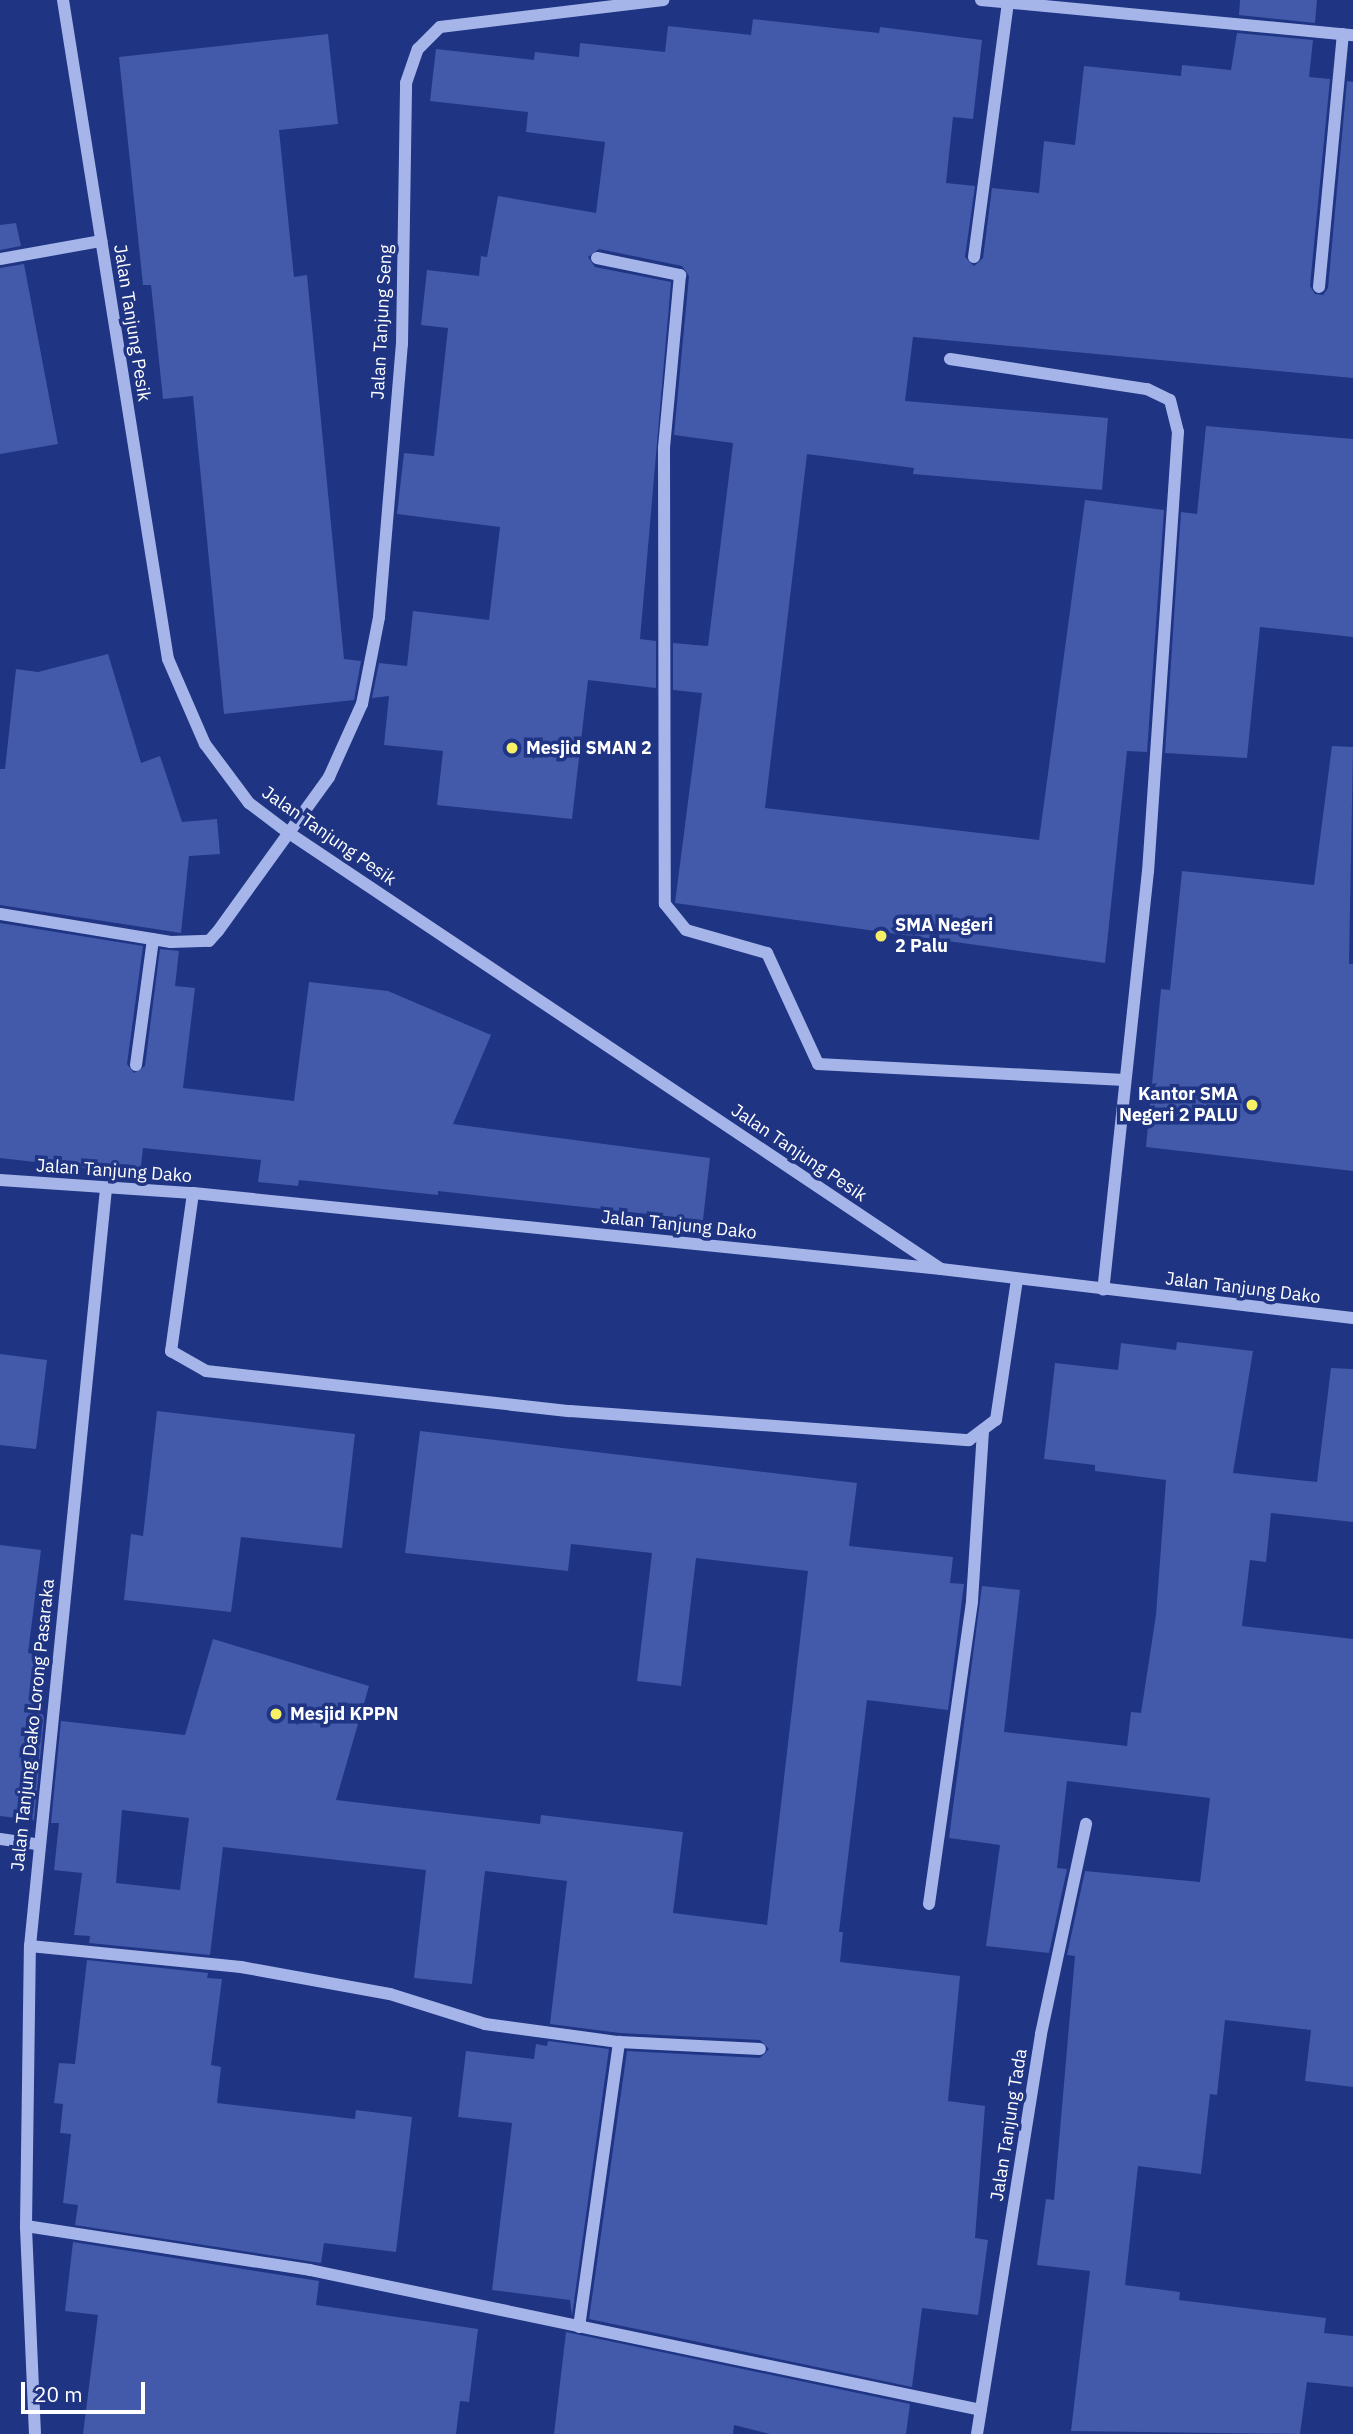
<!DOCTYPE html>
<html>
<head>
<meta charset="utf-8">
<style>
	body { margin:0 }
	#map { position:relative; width:1353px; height:2434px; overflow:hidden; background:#1f3483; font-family:"IBM Plex Sans",sans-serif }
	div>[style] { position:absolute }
	.building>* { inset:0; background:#4359aa }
	.minor>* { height:12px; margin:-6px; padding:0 6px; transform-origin:6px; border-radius:6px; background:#a6b5e9 }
	.dots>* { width:19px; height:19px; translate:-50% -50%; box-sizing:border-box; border:4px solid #1f3483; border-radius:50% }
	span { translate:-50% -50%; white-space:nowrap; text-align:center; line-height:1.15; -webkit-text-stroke:7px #1f3483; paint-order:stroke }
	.street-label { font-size:18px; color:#fff }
	.poi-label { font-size:18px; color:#fff; font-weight:700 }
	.left { translate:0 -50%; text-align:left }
	.right { translate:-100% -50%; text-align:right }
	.scale { position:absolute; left:21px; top:2382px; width:124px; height:32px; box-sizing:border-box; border:4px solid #fff; border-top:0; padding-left:9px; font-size:21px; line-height:24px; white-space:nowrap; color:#fff; -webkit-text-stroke:5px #1f3483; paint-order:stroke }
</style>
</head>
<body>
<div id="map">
	<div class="building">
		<div style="clip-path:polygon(1240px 0,1317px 0,1315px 23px,1239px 15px)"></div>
		<div style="clip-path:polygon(753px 19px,879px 33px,880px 27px,982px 40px,973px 119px,953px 117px,946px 183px,975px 186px,965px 257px,974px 266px,983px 258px,992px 188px,1039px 193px,1044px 141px,1075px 145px,1084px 66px,1181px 76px,1182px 65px,1231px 70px,1237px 33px,1313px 40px,1309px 77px,1330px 79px,1310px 286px,1315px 294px,1323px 295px,1328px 288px,1347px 81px,1353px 82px,1353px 378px,913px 337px,905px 401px,1108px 418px,1102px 490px,913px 474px,914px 468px,807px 454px,765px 808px,1039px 840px,1085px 500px,1164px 510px,1147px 752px,1127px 751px,1105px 963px,675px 903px,702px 693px,673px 690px,673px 643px,708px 646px,733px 443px,674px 435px,689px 276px,682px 266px,599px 249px,588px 257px,595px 267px,671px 282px,640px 639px,656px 641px,656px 688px,588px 680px,572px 819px,437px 805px,443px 751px,384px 745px,389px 696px,372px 698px,379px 663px,407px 666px,413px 611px,489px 620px,500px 527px,397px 514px,404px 453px,434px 456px,448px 328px,421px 325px,427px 270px,479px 276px,481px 256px,487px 257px,498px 196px,596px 213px,605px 142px,526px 132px,528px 112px,430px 101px,436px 49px,534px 60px,535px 52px,579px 57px,580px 43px,665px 52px,668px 26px,751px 35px)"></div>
		<div style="clip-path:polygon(328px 34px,338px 124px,279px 130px,294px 277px,307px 275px,344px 659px,361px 661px,354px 700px,224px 714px,193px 396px,163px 399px,151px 285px,143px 285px,119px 57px)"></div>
		<div style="clip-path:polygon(16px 223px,21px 246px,0 250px,0 225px)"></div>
		<div style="clip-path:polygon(24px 264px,58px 444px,0 454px,0 268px)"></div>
		<div style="clip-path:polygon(1206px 426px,1353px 439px,1353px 637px,1260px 627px,1247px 758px,1165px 753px,1181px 512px,1197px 514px)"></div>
		<div style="clip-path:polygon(108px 654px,141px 763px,160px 756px,182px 822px,217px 819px,220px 854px,189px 856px,181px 933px,0 905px,0 769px,5px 769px,16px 669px,38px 672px)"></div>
		<div style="clip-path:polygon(1332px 746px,1353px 747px,1349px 964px,1353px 964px,1353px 1171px,1146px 1147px,1161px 989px,1170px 990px,1182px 871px,1314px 885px)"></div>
		<div style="clip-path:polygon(0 923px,143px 946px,127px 1064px,134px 1073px,145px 1066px,160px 949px,179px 951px,175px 986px,195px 988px,183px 1088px,294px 1101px,309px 982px,388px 991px,491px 1035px,453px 1124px,710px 1158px,703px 1220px,438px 1191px,438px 1195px,299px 1180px,298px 1186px,258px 1182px,261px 1160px,143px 1148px,140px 1174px,0 1158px)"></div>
		<div style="clip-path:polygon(1177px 1342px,1253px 1351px,1233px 1473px,1317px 1482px,1331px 1368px,1353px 1369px,1353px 1522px,1271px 1513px,1266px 1562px,1250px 1560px,1242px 1626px,1353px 1639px,1353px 2087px,1305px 2081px,1311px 2030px,1225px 2020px,1217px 2095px,1210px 2094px,1201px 2174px,1138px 2166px,1125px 2285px,1180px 2292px,1179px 2300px,1326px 2318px,1324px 2333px,1353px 2336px,1353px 2387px,1307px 2382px,1300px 2434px,1071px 2431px,1090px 2271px,1037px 2265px,1046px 2199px,1054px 2200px,1075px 1956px,1067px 1955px,1085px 1871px,1200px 1882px,1210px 1798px,1067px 1781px,1057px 1868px,1067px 1869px,1049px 1953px,986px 1946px,1000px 1845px,949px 1838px,982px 1586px,1020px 1590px,1004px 1732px,1127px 1746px,1131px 1712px,1141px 1713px,1156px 1615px,1166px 1480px,1095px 1471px,1095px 1465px,1044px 1459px,1055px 1363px,1118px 1370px,1121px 1343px,1176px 1350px)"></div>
		<div style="clip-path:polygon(0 1354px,47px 1360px,36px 1449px,0 1445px)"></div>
		<div style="clip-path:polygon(157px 1411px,355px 1434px,342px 1548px,241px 1537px,231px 1612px,124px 1600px,131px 1534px,143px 1536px)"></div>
		<div style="clip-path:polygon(evenodd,420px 1431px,857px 1483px,849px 1546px,953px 1557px,950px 1583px,964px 1584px,948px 1710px,867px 1700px,839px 1932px,843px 1932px,840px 1962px,960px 1976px,948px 2101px,985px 2106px,975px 2238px,988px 2240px,978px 2315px,922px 2308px,912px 2387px,589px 2319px,627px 2051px,760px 2058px,769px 2049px,760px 2040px,620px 2033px,550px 2024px,567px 1881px,485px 1871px,472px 1984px,414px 1978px,426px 1870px,223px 1847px,210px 1955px,89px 1943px,90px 1936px,74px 1935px,82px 1873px,54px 1870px,59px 1823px,51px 1823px,61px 1721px,185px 1735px,213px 1639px,369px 1686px,336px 1800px,540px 1824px,541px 1815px,683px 1832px,673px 1913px,767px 1925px,808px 1571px,696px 1558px,681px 1686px,637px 1681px,652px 1553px,571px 1544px,568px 1571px,405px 1553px,420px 1431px,122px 1810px,189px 1818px,180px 1890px,116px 1883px,122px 1810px)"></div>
		<div style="clip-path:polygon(0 1545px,41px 1550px,28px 1653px,40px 1655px,33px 1710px,42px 1712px,44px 1719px,34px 1820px,0 1816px)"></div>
		<div style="clip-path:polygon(87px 1960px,208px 1973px,207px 1978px,222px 1979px,211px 2065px,221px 2067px,217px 2103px,355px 2119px,356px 2110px,412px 2117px,396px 2252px,324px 2243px,321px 2263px,75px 2225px,78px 2205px,63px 2203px,71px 2134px,60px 2133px,63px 2104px,54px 2103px,59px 2063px,75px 2064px)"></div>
		<div style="clip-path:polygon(548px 2041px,609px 2049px,572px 2316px,570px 2300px,492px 2290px,512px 2123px,458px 2117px,466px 2051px,534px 2059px,536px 2044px,547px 2046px)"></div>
		<div style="clip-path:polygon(73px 2242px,319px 2281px,316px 2305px,478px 2329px,469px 2402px,460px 2401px,456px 2434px,83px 2434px,98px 2315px,65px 2311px)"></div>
		<div style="clip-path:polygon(566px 2332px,910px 2404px,906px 2434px,770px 2434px,734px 2425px,733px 2434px,554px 2434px)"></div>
	</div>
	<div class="minor">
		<div style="left:63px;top:0;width:667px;rotate:80.95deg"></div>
		<div style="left:168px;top:659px;width:93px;rotate:66.5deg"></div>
		<div style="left:205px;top:744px;width:74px;rotate:53.3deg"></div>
		<div style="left:249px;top:803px;width:46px;rotate:37.1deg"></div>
		<div style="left:286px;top:831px;width:788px;rotate:33.77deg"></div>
		<div style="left:981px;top:0;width:374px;rotate:5.4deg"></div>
		<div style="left:974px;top:257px;width:257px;rotate:-82.4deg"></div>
		<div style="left:597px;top:258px;width:85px;rotate:11.6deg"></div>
		<div style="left:680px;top:275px;width:174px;rotate:95.3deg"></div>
		<div style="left:664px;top:448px;width:456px;rotate:89.9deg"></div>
		<div style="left:665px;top:904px;width:33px;rotate:51deg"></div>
		<div style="left:686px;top:930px;width:84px;rotate:15.9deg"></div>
		<div style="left:767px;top:953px;width:122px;rotate:65.3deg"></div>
		<div style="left:818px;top:1064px;width:307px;rotate:3deg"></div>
		<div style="left:0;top:259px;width:103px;rotate:-10.1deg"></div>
		<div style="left:1319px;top:287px;width:254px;rotate:-84.6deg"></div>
		<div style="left:950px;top:359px;width:199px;rotate:8.7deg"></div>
		<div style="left:1147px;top:389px;width:25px;rotate:26deg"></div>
		<div style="left:1170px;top:400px;width:33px;rotate:76deg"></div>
		<div style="left:1178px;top:432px;width:440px;rotate:93.9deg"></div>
		<div style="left:1148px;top:871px;width:421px;rotate:96.1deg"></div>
		<div style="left:0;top:914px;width:173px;rotate:9.3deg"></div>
		<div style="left:171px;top:942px;width:38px;rotate:-2deg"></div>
		<div style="left:209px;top:941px;width:13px;rotate:-48deg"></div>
		<div style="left:218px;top:931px;width:190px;rotate:-54.2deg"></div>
		<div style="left:329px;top:777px;width:80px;rotate:-65.7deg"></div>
		<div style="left:362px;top:704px;width:89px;rotate:-78.9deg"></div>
		<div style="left:379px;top:617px;width:274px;rotate:-85.2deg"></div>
		<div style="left:402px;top:344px;width:261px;rotate:-89.1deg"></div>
		<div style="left:406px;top:83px;width:36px;rotate:-71deg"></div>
		<div style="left:418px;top:49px;width:31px;rotate:-45deg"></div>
		<div style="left:440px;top:27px;width:225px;rotate:-6.9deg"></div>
		<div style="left:136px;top:1065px;width:127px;rotate:-82.3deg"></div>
		<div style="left:0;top:1180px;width:193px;rotate:3.9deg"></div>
		<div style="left:193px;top:1193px;width:752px;rotate:5.8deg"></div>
		<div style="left:941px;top:1269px;width:415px;rotate:6.8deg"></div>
		<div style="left:193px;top:1193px;width:160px;rotate:97.9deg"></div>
		<div style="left:171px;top:1351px;width:40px;rotate:29.7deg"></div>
		<div style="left:206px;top:1371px;width:366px;rotate:6.3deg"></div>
		<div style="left:570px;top:1411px;width:400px;rotate:4.2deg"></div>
		<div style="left:969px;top:1440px;width:34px;rotate:-37deg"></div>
		<div style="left:996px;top:1420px;width:143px;rotate:-81.5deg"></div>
		<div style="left:0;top:1839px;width:37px;rotate:8deg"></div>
		<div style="left:929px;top:1904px;width:306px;rotate:-81.9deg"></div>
		<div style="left:972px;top:1601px;width:171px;rotate:-86.3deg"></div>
		<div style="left:30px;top:1946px;width:212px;rotate:5.7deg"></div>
		<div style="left:241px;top:1967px;width:151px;rotate:10.3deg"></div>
		<div style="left:390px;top:1994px;width:100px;rotate:17.5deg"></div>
		<div style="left:485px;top:2024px;width:135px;rotate:7.7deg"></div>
		<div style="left:619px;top:2042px;width:141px;rotate:2.8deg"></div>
		<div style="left:26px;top:2226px;width:287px;rotate:8.8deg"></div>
		<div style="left:310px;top:2270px;width:685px;rotate:11.79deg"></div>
		<div style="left:579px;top:2327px;width:288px;rotate:-82deg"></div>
		<div style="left:35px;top:2434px;width:208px;rotate:-92.5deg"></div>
		<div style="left:26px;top:2226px;width:280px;rotate:-89.2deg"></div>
		<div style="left:30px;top:1946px;width:761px;rotate:-84.27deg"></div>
		<div style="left:977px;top:2434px;width:405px;rotate:-80.9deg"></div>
		<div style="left:1041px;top:2034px;width:215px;rotate:-77.9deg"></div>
	</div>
	<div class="dots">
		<div style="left:512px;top:748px;background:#f7ef65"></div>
		<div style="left:881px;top:936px;background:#f7ef65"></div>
		<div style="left:1252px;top:1105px;background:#f7ef65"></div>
		<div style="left:276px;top:1714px;background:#f7ef65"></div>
	</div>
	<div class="street-label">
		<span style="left:382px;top:322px;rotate:-87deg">Jalan Tanjung Seng</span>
		<span style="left:132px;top:323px;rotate:81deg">Jalan Tanjung Pesik</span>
		<span style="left:329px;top:836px;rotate:35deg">Jalan Tanjung Pesik</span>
		<span style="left:799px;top:1153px;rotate:34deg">Jalan Tanjung Pesik</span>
		<span style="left:114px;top:1171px;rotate:4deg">Jalan Tanjung Dako</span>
		<span style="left:679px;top:1225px;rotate:6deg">Jalan Tanjung Dako</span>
		<span style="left:1243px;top:1288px;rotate:7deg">Jalan Tanjung Dako</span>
		<span style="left:33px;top:1725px;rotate:-84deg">Jalan Tanjung Dako Lorong Pasaraka</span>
		<span style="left:1009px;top:2125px;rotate:-81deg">Jalan Tanjung Tada</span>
	</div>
	<div class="poi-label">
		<span class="left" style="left:526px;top:748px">Mesjid SMAN 2</span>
		<span class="left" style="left:895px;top:936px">SMA Negeri<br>2 Palu</span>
		<span class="right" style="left:1238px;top:1105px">Kantor SMA<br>Negeri 2 PALU</span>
		<span class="left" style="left:290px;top:1714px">Mesjid KPPN</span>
	</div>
	<div class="scale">20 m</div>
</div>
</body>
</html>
